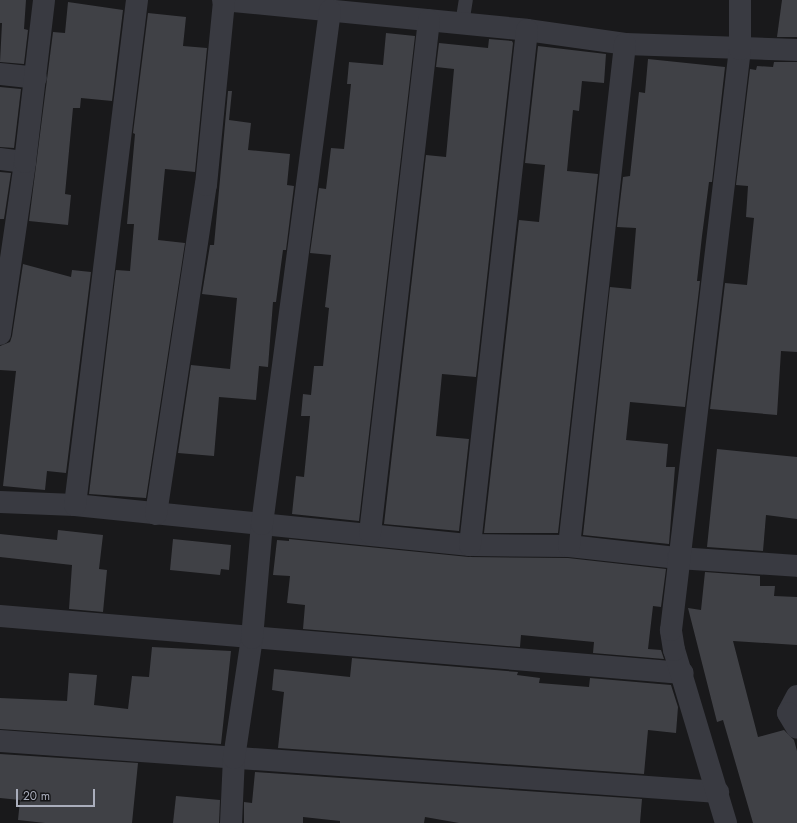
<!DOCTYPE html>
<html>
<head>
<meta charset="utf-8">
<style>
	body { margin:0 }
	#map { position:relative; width:797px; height:823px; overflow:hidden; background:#19191b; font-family:Jost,sans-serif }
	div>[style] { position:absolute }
	.building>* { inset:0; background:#404146 }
	.lane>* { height:14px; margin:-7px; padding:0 7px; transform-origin:7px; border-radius:7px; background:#393a41 }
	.street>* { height:22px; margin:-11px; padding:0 11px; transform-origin:11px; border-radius:11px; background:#393a41 }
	span { translate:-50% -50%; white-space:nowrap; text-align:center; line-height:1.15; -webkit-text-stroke:3px #141416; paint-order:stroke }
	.scale { position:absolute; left:16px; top:789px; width:79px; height:18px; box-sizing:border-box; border:2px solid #aaaebc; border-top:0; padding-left:5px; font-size:12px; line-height:14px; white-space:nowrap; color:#aaaebc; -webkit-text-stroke:3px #141416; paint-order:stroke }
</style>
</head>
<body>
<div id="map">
	<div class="building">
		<div style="clip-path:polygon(0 0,26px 0,24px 29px,28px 30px,24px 64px,0 62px,2px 23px,0 23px)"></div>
		<div style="clip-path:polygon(782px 0,797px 0,797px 37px,777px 37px)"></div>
		<div style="clip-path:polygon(68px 2px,123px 10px,112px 101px,81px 98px,80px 108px,73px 108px,65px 194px,71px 195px,68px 225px,29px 221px,53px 32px,65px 33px)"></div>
		<div style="clip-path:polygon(148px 13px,186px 17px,183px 46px,207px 48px,195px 172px,165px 169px,158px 240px,185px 243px,146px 498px,89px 494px,116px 270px,130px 271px,134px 224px,127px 224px,135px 134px,133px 133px)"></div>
		<div style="clip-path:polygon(386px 33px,415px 36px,359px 521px,292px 514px,296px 476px,304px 477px,310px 416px,301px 416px,303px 394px,311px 395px,314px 366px,323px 366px,329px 308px,325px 307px,331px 255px,310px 253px,319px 188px,326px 189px,331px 148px,344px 149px,351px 84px,347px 84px,349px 62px,383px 65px)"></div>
		<div style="clip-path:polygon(489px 39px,512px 41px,513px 43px,476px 377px,442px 374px,436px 436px,469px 439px,459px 531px,384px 524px,426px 155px,446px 157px,454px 69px,436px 67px,439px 43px,488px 48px)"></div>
		<div style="clip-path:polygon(538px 46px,606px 54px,604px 83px,582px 81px,579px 111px,573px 110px,567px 171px,598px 174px,558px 533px,484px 533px,519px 220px,539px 222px,545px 165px,525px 163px)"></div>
		<div style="clip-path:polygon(648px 59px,725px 67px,712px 182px,709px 182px,702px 236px,697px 281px,700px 281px,685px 407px,630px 402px,626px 440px,668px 444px,666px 467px,675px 467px,669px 544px,583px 535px,610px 287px,631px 289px,636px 228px,617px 227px,623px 177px,630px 176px,639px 92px,645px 93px)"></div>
		<div style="clip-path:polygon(774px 62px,797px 62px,797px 352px,781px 351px,777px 415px,710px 409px,725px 283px,747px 285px,754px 218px,746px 217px,748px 186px,736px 185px,750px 69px,756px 70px,757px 66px,773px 67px)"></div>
		<div style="clip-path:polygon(0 87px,21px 89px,14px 148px,0 147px)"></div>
		<div style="clip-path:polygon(228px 91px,232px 91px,229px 120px,251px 123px,248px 150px,290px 154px,287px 185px,294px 186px,286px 250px,283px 250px,276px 302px,273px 302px,268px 367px,259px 366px,256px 400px,219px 397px,214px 456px,178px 453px,191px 365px,230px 369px,237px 298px,202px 294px,210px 245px,214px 245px)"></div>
		<div style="clip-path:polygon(0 172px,11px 173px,4px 219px,0 219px)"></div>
		<div style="clip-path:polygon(23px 264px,71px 277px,72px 270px,91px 272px,66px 473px,47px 471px,45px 490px,3px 486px,16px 371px,0 370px,0 346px,10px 342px,12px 336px)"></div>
		<div style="clip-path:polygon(717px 449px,797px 457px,797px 519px,766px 515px,763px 551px,707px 547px)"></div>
		<div style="clip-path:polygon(58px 530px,103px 535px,99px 569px,107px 570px,103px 612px,69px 609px,72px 565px,0 557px,0 534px,57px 540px)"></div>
		<div style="clip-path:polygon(173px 539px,231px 545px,229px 570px,221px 569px,220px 575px,170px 570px)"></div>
		<div style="clip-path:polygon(289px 539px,469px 557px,568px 558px,666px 569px,661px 607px,653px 606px,648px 649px,661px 650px,664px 659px,593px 653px,594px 642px,521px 635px,520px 647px,303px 629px,305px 605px,287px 603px,290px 576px,273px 575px,277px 540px,289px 541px)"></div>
		<div style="clip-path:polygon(705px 572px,760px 576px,760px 586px,775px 586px,774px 596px,797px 597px,797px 645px,733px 641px,758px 737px,784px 730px,794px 740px,797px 751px,797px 823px,753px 823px,723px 720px,717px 722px,688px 608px,701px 610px)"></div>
		<div style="clip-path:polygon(152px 647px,231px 651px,221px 744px,0 729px,0 698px,67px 701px,69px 673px,97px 675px,94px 705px,128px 709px,132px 676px,149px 677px)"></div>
		<div style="clip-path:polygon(352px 658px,518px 672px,517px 675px,540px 678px,539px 683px,589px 687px,590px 678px,671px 685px,678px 707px,676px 733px,648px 730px,644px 774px,278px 748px,284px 692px,272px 690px,274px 669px,350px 677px)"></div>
		<div style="clip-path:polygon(0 754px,138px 763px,132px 823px,45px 823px,18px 820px,20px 800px,0 798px)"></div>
		<div style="clip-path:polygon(255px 772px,642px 799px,640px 823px,459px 823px,425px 817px,424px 823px,340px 823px,340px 821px,303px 817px,303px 823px,244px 823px,244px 802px,252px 803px)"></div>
		<div style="clip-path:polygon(176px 796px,220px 800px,219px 823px,173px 823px)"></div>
	</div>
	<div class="lane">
		<div style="left:462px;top:24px;width:24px;rotate:-81deg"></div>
	</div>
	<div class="street">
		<div style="left:223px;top:0;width:305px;rotate:5.6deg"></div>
		<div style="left:527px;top:30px;width:99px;rotate:8.1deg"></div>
		<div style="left:625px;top:44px;width:172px;rotate:2deg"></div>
		<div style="left:0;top:74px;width:36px;rotate:6deg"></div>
		<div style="left:0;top:159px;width:25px;rotate:7deg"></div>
		<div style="left:0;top:334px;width:174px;rotate:-81.7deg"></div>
		<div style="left:25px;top:162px;width:163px;rotate:-83.3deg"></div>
		<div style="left:0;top:502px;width:75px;rotate:2.3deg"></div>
		<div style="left:75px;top:505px;width:397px;rotate:5.8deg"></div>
		<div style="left:470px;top:545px;width:99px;rotate:0.6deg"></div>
		<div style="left:569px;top:546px;width:110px;rotate:6.3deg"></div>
		<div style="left:678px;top:558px;width:119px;rotate:3.8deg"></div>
		<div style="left:75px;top:505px;width:509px;rotate:-83deg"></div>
		<div style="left:156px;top:514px;width:333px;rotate:-81.4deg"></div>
		<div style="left:206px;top:185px;width:186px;rotate:-84.4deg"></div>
		<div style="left:370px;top:533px;width:516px;rotate:-83.44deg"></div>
		<div style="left:470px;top:545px;width:518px;rotate:-83.68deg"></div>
		<div style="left:569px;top:546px;width:505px;rotate:-83.63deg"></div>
		<div style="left:0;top:616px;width:685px;rotate:4.77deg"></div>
		<div style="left:797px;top:696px;width:19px;rotate:118deg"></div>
		<div style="left:788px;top:713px;width:17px;rotate:59deg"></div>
		<div style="left:0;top:741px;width:720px;rotate:4.06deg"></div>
		<div style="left:231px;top:823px;width:65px;rotate:-87.4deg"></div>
		<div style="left:234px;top:758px;width:121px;rotate:-81.5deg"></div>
		<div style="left:252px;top:638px;width:114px;rotate:-85deg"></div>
		<div style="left:262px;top:524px;width:518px;rotate:-82.46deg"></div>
		<div style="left:726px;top:823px;width:181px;rotate:-106.7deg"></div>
		<div style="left:674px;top:650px;width:20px;rotate:-99deg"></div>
		<div style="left:671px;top:630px;width:585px;rotate:-83.23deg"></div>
		<div style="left:740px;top:49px;width:49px;rotate:-90deg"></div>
	</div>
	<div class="scale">20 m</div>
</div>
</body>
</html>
